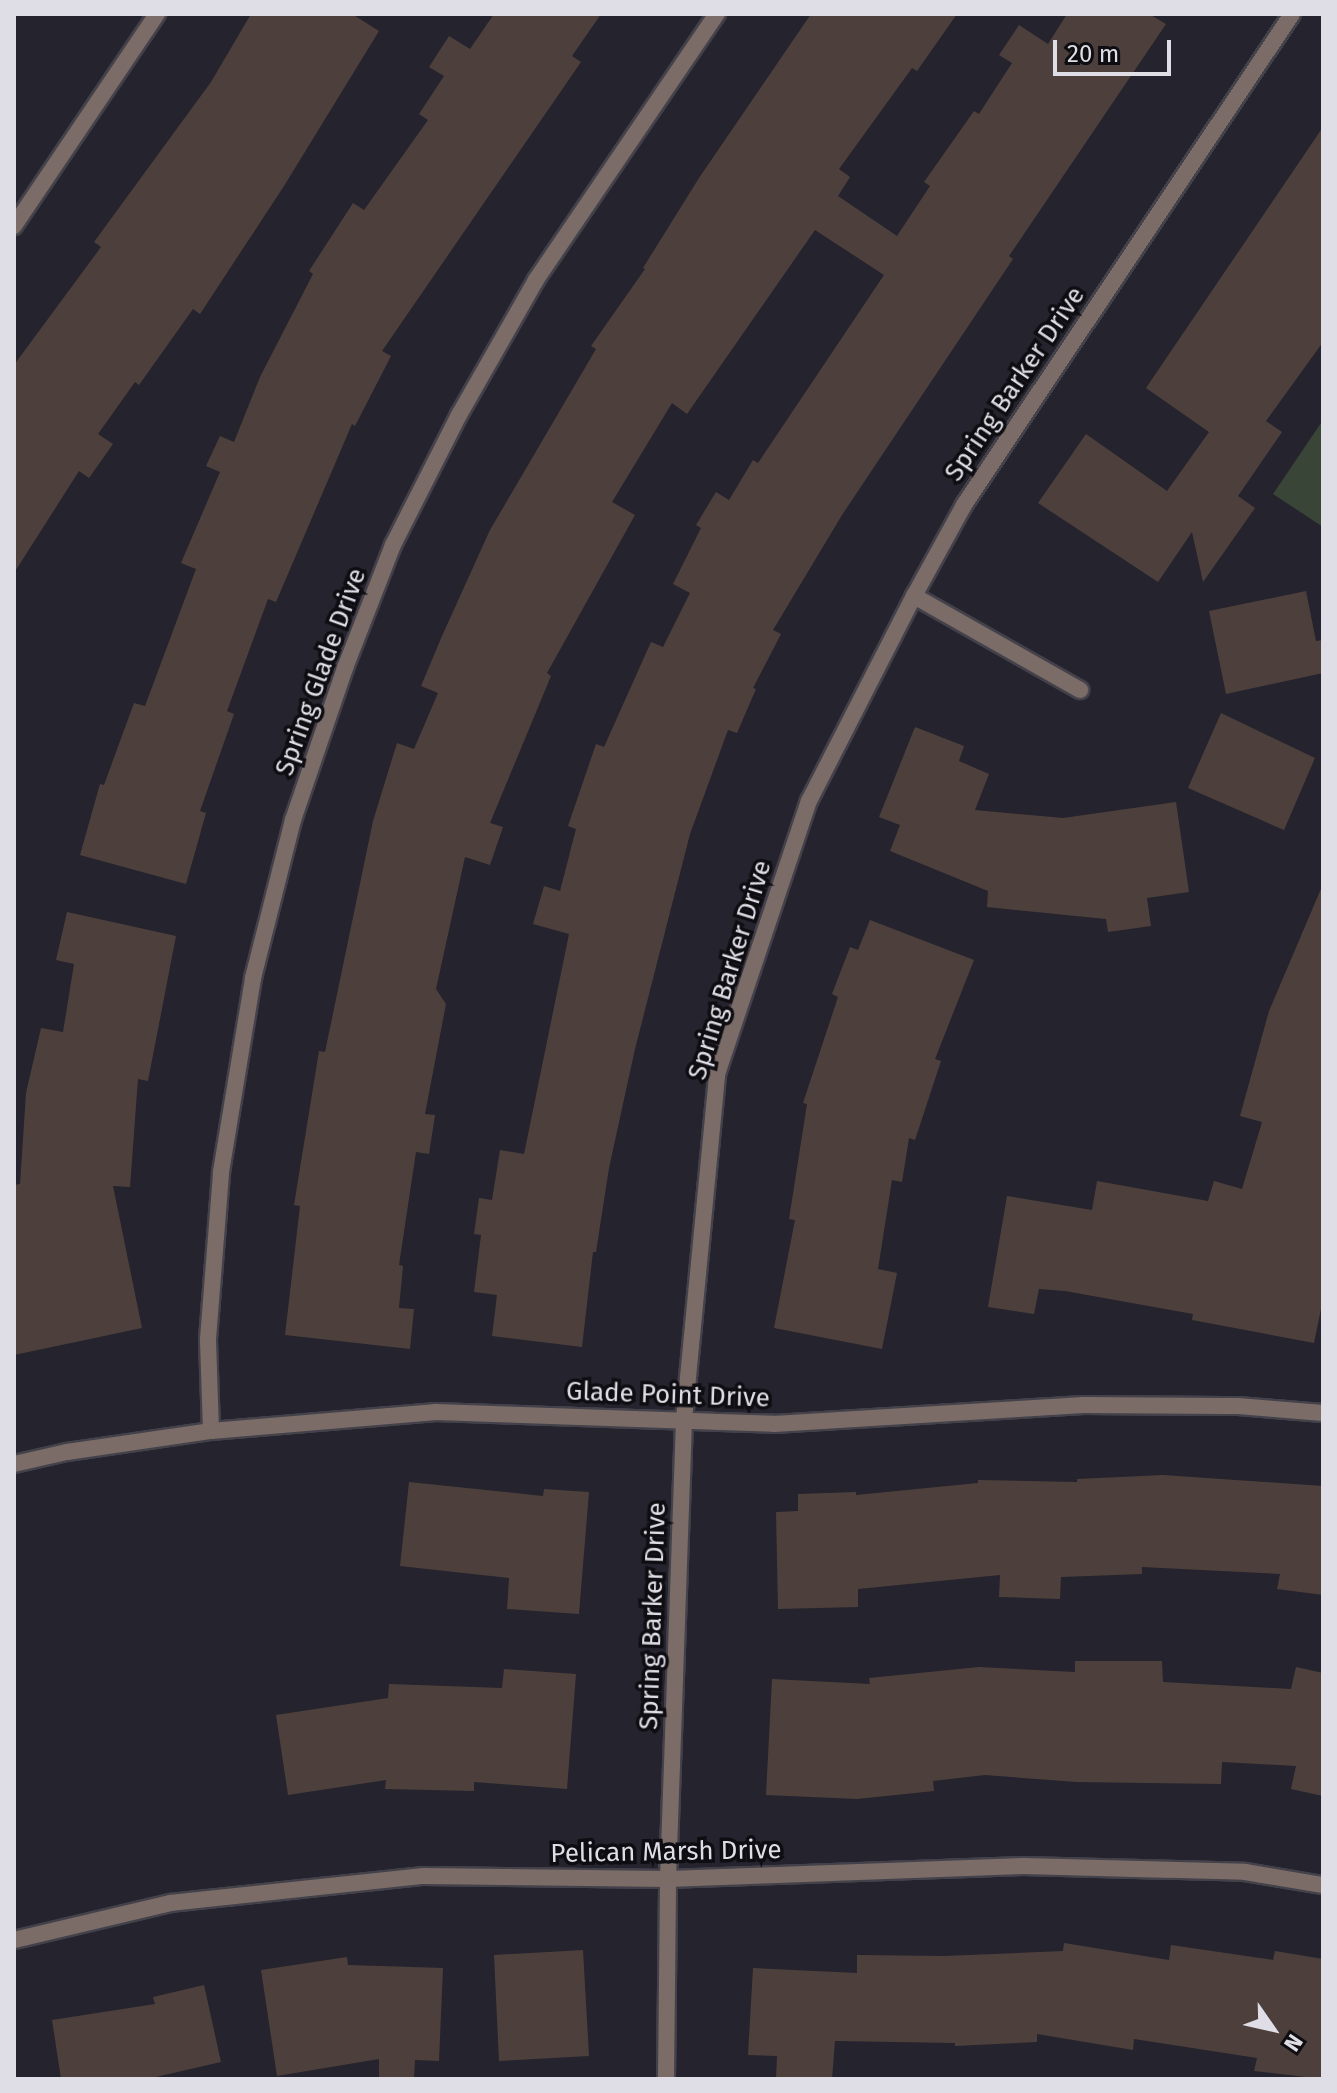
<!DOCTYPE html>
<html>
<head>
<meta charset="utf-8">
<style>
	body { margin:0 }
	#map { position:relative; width:1337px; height:2093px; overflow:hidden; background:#25232d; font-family:"Fira Sans",sans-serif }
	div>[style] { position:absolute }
	.green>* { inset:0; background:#394537 }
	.building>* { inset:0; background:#4d403c }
	.roads { filter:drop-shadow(2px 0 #43414a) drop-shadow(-2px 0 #43414a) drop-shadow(0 2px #43414a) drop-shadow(0 -2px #43414a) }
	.minor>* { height:16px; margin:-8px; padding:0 8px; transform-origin:8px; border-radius:8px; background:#7b6c68 }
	span { translate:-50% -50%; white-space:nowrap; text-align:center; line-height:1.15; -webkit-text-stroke:7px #0e0d12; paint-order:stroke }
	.street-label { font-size:26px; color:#dfdde5 }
	.frame { position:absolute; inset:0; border:16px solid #dfdde5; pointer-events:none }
	.north { position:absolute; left:1233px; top:1989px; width:80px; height:80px; -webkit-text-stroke:6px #0e0d12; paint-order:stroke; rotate:124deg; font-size:22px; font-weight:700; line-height:32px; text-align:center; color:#dfdde5 }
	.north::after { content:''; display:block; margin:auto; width:28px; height:36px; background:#dfdde5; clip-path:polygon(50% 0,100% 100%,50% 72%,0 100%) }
	.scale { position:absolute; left:1053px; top:40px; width:118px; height:36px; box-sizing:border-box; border:4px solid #dfdde5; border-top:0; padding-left:10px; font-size:24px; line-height:28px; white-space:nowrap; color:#dfdde5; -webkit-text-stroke:6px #0e0d12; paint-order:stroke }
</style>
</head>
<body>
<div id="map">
	<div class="green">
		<div style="clip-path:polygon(1323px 420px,1323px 527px,1273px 494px)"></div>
	</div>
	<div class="building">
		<div style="clip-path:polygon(251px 14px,352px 14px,379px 31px,284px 186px,200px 314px,193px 309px,139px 385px,135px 382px,98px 434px,113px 444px,89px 478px,79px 471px,14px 573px,14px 365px,101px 247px,94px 242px,211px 82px)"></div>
		<div style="clip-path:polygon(494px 14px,601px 14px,572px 56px,581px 62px,382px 351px,391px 356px,355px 426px,352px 424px,276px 602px,268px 599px,227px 711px,234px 714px,200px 811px,206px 813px,186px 884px,80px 855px,100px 784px,104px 785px,134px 703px,145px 706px,196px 569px,181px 563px,220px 472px,206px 466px,220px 436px,234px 442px,260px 377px,313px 274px,309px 271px,353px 203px,364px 210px,428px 120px,419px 114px,444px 76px,429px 67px,449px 36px,470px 49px)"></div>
		<div style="clip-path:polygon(811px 14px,957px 14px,917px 71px,912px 68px,839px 169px,850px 177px,838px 196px,897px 236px,930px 186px,924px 182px,974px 111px,979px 114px,1012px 63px,999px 55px,1019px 25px,1048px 44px,1067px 14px,1149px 14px,1166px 24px,1009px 256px,1013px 259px,842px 515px,773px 630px,781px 634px,753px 688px,756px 689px,737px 733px,728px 730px,690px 834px,635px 1049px,609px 1168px,596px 1252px,593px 1252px,582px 1347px,492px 1336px,497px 1295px,474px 1292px,481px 1235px,474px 1234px,479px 1198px,492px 1200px,500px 1150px,524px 1154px,569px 934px,533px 924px,544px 886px,560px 891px,576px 829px,568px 826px,596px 744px,604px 747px,651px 642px,663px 647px,690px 593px,673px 584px,701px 528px,696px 525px,716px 492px,729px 500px,753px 460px,758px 463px,884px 275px,815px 230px,687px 414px,672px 403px,612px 502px,635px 515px,547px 673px,551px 676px,490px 823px,503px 827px,490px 865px,465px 857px,436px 989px,446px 1004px,425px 1114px,435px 1115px,429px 1154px,416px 1152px,399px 1265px,403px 1266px,399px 1308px,414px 1309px,410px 1349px,285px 1335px,300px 1206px,294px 1205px,319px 1051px,325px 1052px,373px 821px,397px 743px,414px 749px,438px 693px,421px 686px,442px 636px,490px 530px,596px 349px,591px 346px,645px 269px,643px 268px,699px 178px)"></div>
		<div style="clip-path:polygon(1323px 127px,1323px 342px,1266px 421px,1282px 432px,1238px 496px,1255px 508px,1203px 582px,1192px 532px,1158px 582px,1038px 503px,1086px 434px,1167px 491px,1209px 432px,1146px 388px)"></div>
		<div style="clip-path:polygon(1306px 591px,1316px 641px,1323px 640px,1323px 673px,1226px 694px,1209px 611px)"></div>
		<div style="clip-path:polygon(1221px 713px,1315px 758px,1284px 830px,1188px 788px)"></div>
		<div style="clip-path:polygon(915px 727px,964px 746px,959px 761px,989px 774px,975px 810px,1063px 818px,1176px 802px,1189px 892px,1147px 898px,1151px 926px,1108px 932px,1106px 919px,987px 907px,988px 891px,890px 851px,900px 825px,879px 817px)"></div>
		<div style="clip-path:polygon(1323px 884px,1323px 1299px,1314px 1343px,1192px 1320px,1193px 1314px,1065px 1291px,1039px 1289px,1034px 1314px,988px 1307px,1007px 1196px,1092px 1210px,1097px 1181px,1208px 1201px,1214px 1181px,1242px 1189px,1262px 1122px,1240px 1116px,1269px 1011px)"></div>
		<div style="clip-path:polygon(67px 912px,176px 936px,148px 1081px,138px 1079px,130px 1187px,113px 1186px,142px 1328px,14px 1355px,14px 1185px,20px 1184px,26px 1093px,41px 1028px,63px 1032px,74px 964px,56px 960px)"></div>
		<div style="clip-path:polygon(870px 920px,974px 960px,935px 1059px,941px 1061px,915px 1140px,909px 1138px,902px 1182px,892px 1180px,878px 1269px,897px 1273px,882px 1349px,774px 1328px,795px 1220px,789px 1219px,807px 1104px,803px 1103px,838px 997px,832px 994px,850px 947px,858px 950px)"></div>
		<div style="clip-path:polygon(1163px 1475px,1323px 1486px,1323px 1595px,1277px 1589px,1280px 1574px,1142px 1567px,1142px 1574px,1061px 1577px,1060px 1599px,999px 1597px,1000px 1575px,858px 1589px,858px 1607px,778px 1609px,776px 1512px,798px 1511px,798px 1494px,856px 1492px,856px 1495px,978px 1483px,978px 1480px,1077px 1482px,1077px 1479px)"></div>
		<div style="clip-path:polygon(409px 1482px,543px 1496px,544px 1489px,589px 1492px,579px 1614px,507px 1609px,509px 1578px,400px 1566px)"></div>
		<div style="clip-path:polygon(1075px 1661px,1162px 1661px,1163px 1682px,1291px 1689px,1296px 1667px,1323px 1673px,1323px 1796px,1291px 1789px,1296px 1766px,1222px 1762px,1221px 1784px,1076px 1782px,985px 1775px,933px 1781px,934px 1791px,857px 1799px,766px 1795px,772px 1679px,870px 1684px,869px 1678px,979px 1667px,1075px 1672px)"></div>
		<div style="clip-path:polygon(504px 1669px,576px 1674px,567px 1789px,474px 1782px,474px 1791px,385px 1789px,386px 1780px,288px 1795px,276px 1715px,388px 1698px,389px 1684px,502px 1688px)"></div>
		<div style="clip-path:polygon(1064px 1943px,1169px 1960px,1171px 1945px,1273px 1960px,1275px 1951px,1323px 1959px,1323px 2079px,1254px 2071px,1257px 2058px,1134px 2039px,1133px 2050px,1037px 2034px,1037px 2042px,955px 2046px,955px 2043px,835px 2041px,832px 2079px,776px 2079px,777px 2056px,748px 2055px,753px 1968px,857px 1973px,857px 1955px,944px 1956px,1063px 1951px)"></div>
		<div style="clip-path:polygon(583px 1950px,589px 2056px,499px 2061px,494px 1955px)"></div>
		<div style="clip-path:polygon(347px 1957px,348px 1965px,443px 1968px,439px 2061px,415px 2060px,414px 2079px,379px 2079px,379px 2059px,277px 2076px,261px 1970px)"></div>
		<div style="clip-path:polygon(204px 1985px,221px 2062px,147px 2079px,61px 2079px,52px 2020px,155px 2004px,153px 1997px)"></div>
	</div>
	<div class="roads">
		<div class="minor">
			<div style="left:14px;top:226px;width:256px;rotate:-56deg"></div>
			<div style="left:914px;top:596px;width:191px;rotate:29.5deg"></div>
			<div style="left:211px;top:1431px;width:92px;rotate:-91.9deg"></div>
			<div style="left:208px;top:1339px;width:168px;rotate:-85.5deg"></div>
			<div style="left:221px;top:1172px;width:197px;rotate:-80.6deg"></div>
			<div style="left:253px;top:978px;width:163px;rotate:-75.8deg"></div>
			<div style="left:293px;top:820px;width:161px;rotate:-71.1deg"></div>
			<div style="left:345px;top:668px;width:132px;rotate:-68.7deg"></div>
			<div style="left:393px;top:545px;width:146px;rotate:-63.1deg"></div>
			<div style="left:459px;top:415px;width:155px;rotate:-60.3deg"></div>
			<div style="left:536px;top:280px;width:322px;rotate:-55.8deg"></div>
			<div style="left:14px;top:1464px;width:54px;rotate:-12.8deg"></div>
			<div style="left:67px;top:1452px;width:146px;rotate:-8.3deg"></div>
			<div style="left:211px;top:1431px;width:226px;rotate:-4.8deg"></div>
			<div style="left:436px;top:1412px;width:338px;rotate:2deg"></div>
			<div style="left:774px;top:1424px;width:310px;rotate:-3.5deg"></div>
			<div style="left:1083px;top:1405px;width:155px;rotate:0.4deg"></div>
			<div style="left:1238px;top:1406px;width:85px;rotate:4.7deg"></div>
			<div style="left:14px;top:1940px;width:160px;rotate:-13.3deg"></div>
			<div style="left:170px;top:1903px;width:255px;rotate:-6.1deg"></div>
			<div style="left:424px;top:1876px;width:244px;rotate:0.7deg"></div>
			<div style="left:668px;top:1879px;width:355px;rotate:-2.1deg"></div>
			<div style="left:1023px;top:1866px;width:222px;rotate:1.5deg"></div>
			<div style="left:1245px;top:1872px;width:79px;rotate:9.5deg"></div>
			<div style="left:666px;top:2079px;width:200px;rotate:-89.4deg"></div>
			<div style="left:668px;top:1879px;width:460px;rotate:-88deg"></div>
			<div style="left:684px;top:1419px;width:347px;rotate:-84.5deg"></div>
			<div style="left:717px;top:1074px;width:288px;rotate:-71.4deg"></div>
			<div style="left:809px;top:801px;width:230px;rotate:-62.9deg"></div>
			<div style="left:914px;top:596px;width:104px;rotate:-61.2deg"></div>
			<div style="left:964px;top:505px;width:590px;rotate:-56.26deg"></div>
		</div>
	</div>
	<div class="street-label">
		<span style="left:1015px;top:384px;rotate:-56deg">Spring Barker Drive</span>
		<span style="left:321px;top:672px;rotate:-70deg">Spring Glade Drive</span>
		<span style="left:730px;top:970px;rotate:-73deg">Spring Barker Drive</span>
		<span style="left:668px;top:1395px;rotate:2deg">Glade Point Drive</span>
		<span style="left:653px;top:1616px;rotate:-88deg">Spring Barker Drive</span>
		<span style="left:666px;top:1852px;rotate:-1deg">Pelican Marsh Drive</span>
	</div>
	<div class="frame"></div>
	<div class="north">N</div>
	<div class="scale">20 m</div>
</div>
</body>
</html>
